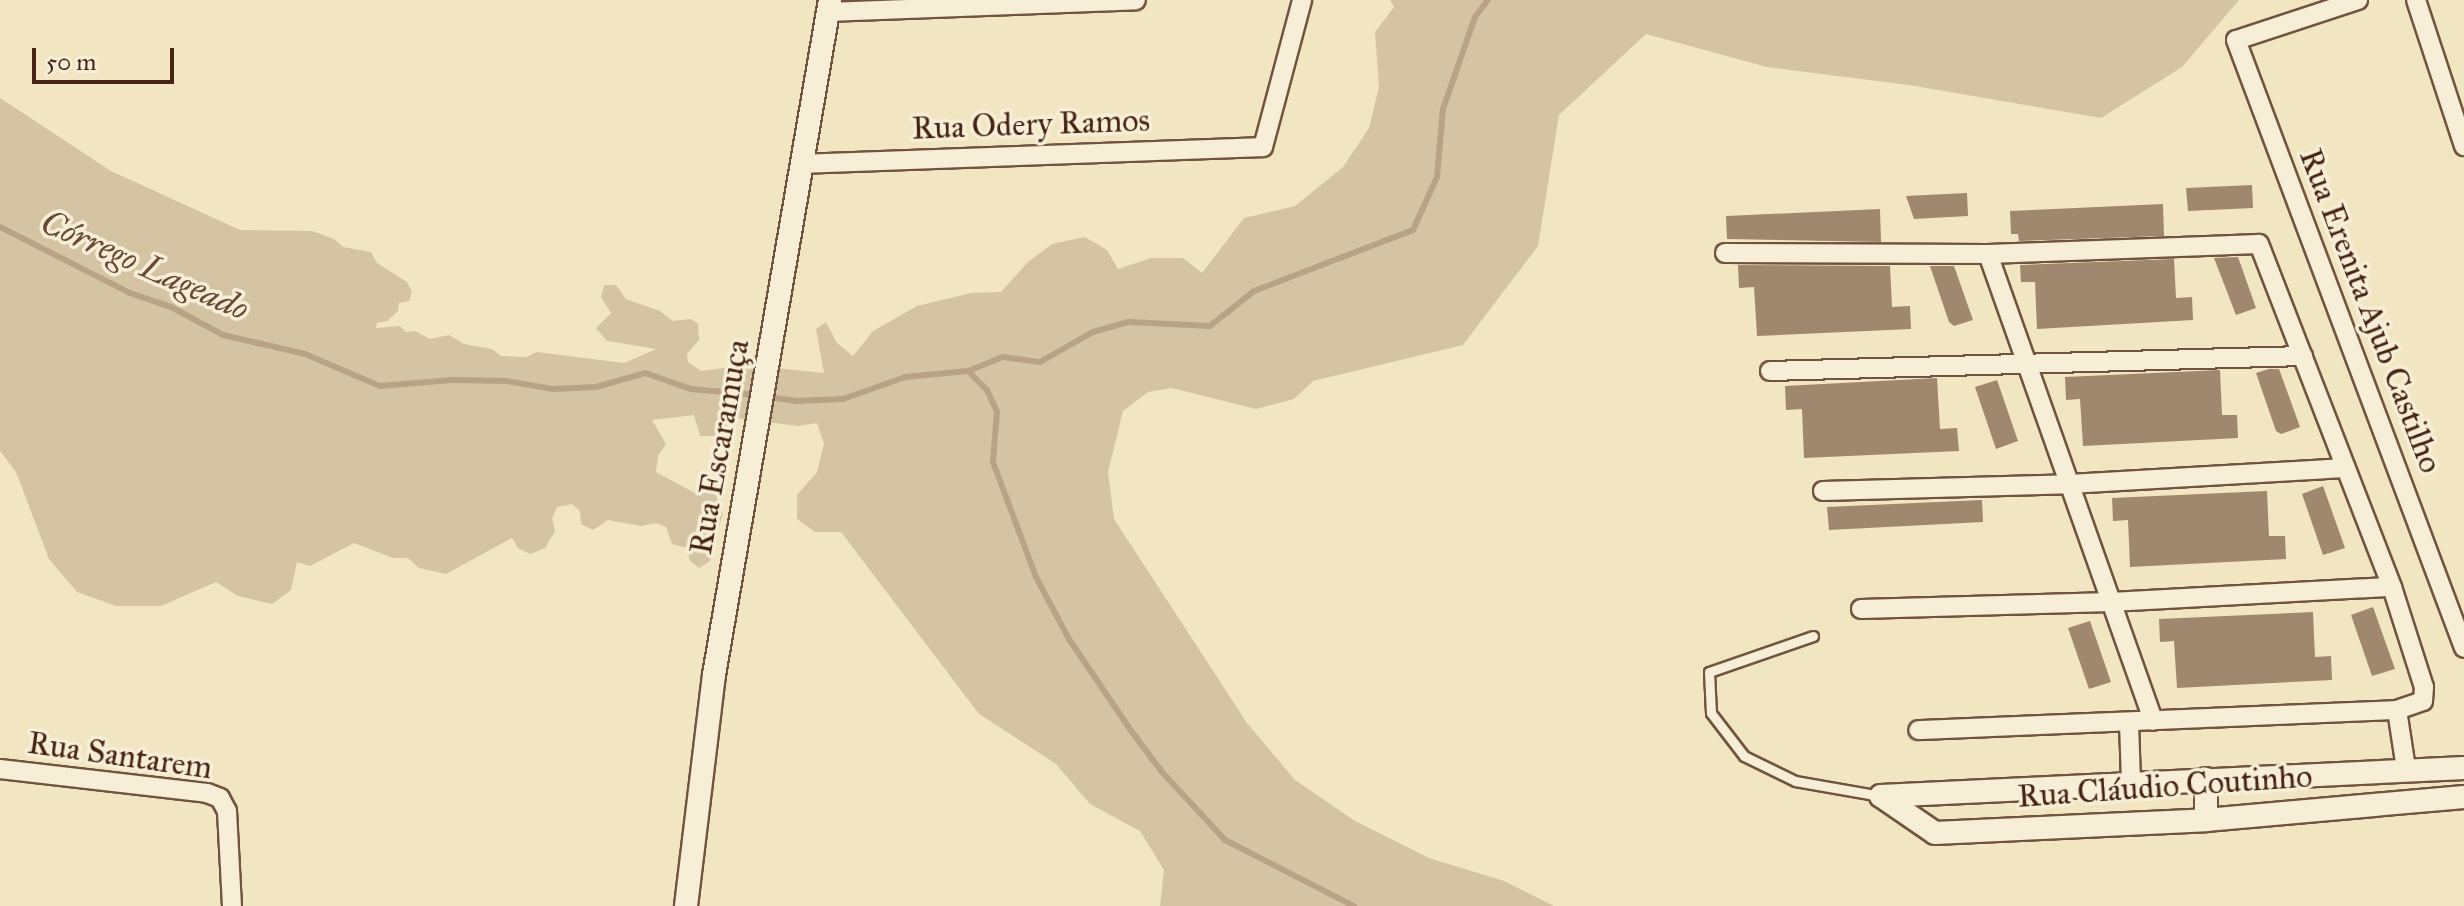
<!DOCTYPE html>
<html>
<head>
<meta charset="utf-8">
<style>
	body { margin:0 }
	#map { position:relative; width:2464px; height:906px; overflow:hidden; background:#f2e5c2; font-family:"IM FELL Great Primer",serif }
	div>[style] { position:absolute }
	.green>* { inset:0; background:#d5c4a4 }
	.stream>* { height:6px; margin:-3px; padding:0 3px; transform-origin:3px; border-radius:3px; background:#b8a386 }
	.building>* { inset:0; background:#9f886e }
	.roads { filter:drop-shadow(2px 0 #71543e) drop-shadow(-2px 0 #71543e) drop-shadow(0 2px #71543e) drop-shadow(0 -2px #71543e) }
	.service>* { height:9px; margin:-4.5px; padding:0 4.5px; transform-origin:4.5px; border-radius:4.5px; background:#f7eed7 }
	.minor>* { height:18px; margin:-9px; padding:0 9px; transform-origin:9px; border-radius:9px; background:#f7eed7 }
	.tertiary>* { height:22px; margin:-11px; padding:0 11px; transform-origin:11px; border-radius:11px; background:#f7eed7 }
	span { translate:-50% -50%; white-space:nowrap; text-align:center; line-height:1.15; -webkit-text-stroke:7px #f7eed7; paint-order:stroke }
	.street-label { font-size:32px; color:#462312 }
	.water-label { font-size:34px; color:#684935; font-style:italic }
	.scale { position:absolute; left:32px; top:48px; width:142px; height:36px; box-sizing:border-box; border:4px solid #462312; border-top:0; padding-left:10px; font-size:24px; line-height:28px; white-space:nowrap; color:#462312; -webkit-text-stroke:6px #f7eed7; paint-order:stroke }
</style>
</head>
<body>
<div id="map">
	<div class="green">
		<div style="clip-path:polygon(1390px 0,2239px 0,2182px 67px,2101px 118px,1909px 85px,1767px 67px,1646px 34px,1559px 115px,1538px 246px,1463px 345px,1313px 381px,1294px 399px,1256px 409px,1172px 388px,1148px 392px,1123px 411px,1108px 472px,1114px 519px,1247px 723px,1295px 780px,1355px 821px,1429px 858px,1504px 881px,1554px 906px,1160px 906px,1164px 870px,1140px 831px,1090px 804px,1056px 764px,979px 714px,841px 532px,815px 532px,797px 519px,797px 495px,817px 472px,824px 444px,817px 423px,798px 426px,737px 418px,717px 436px,700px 436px,694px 415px,652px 420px,666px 444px,658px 456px,656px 472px,693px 492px,715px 493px,723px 513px,710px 561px,699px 568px,690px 561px,687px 548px,672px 544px,666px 527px,656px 523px,641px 526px,608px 520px,593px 530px,581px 524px,580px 511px,572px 504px,557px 507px,552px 518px,555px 531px,545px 548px,530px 554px,518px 548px,512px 538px,446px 574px,419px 568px,408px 558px,393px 558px,354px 543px,310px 566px,297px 562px,291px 590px,272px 604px,238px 596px,216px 582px,161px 606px,116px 606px,77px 592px,49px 559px,16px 472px,0 451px,0 98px,111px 171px,240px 230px,312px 231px,334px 239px,343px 247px,371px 252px,377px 263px,407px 282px,412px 292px,409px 301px,399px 303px,398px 311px,387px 321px,377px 323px,376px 328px,400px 326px,406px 332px,415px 331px,430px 339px,449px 335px,464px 344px,492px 349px,501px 356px,526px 357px,537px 352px,624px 363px,656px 349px,607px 341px,596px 328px,611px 313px,601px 297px,604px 285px,616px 285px,626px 299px,660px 311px,673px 321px,691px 319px,698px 324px,699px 340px,687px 354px,688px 362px,701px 371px,747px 365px,824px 373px,816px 329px,826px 322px,837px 343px,853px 356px,873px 331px,917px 306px,971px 293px,1001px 292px,1028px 262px,1052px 244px,1085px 237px,1107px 250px,1118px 269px,1151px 258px,1183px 258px,1202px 273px,1244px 218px,1295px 206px,1343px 167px,1369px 128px,1379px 87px,1375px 32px,1394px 7px)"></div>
	</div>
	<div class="stream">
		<div style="left:0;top:227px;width:146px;rotate:26.9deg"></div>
		<div style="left:130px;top:293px;width:43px;rotate:18.9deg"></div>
		<div style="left:171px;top:307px;width:59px;rotate:28.3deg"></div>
		<div style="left:223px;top:335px;width:84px;rotate:13deg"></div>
		<div style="left:305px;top:354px;width:82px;rotate:23.1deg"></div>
		<div style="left:380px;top:386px;width:72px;rotate:-4.8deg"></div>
		<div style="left:452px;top:380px;width:55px;rotate:1deg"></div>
		<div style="left:507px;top:381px;width:47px;rotate:9.9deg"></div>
		<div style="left:553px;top:389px;width:43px;rotate:-2.7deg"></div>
		<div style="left:596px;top:387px;width:51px;rotate:-15.9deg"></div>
		<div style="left:645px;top:373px;width:49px;rotate:19.2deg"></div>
		<div style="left:691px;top:389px;width:66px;rotate:5.2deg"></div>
		<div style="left:968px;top:371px;width:27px;rotate:45deg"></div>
		<div style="left:987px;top:390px;width:23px;rotate:65deg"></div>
		<div style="left:997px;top:411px;width:51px;rotate:94.5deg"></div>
		<div style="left:993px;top:462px;width:123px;rotate:69.5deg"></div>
		<div style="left:1036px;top:577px;width:70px;rotate:62deg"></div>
		<div style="left:1069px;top:639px;width:112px;rotate:55.9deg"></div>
		<div style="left:1132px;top:732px;width:50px;rotate:53.1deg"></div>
		<div style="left:1162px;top:772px;width:93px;rotate:47.2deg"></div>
		<div style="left:1225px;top:840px;width:145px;rotate:27.1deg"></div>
		<div style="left:768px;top:397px;width:27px;rotate:8deg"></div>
		<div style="left:795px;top:401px;width:48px;rotate:-2.4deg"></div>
		<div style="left:843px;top:399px;width:66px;rotate:-19.5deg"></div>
		<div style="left:905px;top:377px;width:63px;rotate:-5.4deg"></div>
		<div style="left:968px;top:371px;width:38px;rotate:-22deg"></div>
		<div style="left:1003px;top:357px;width:37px;rotate:8deg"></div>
		<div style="left:1040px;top:362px;width:61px;rotate:-29.5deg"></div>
		<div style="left:1093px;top:332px;width:37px;rotate:-16deg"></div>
		<div style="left:1129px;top:322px;width:81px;rotate:2.8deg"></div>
		<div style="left:1210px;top:326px;width:56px;rotate:-38.5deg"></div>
		<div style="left:1254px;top:291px;width:170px;rotate:-21deg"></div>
		<div style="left:1413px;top:230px;width:58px;rotate:-65.6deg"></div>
		<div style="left:1437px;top:177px;width:68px;rotate:-85deg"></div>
		<div style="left:1443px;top:109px;width:97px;rotate:-70.8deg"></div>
		<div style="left:1475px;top:17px;width:21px;rotate:-53deg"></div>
	</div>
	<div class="building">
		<div style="clip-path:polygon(2252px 185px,2253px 208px,2188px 211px,2186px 188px)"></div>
		<div style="clip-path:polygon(1967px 193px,1968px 216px,1914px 219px,1906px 196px)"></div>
		<div style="clip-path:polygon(2163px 204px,2164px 236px,2019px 241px,2018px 234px,2011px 234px,2010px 211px)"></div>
		<div style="clip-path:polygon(1880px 209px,1881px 242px,1727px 239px,1726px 216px)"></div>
		<div style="clip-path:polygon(2238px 257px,2256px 308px,2236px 315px,2214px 258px)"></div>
		<div style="clip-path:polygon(2174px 259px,2176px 298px,2192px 297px,2193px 320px,2037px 329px,2035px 282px,2021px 282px,2020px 265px)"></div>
		<div style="clip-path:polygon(1738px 265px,1890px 266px,1892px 307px,1910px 306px,1911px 329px,1757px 336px,1754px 287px,1739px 288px)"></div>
		<div style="clip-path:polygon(1930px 266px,1954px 266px,1973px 320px,1954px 326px,1949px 322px)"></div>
		<div style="clip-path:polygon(2269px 369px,2279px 369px,2300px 427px,2281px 434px,2276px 431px,2256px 373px)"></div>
		<div style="clip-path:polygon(2220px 370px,2222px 415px,2237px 415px,2238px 438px,2083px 446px,2080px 399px,2066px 400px,2065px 377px)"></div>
		<div style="clip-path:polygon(1937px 378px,1940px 429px,1957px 428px,1959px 451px,1804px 458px,1802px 409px,1786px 410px,1785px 386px)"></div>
		<div style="clip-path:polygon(1997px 380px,2018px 441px,1996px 449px,1975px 387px)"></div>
		<div style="clip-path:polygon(2323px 486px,2345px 548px,2323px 555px,2302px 494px)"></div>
		<div style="clip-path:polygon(2267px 491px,2269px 536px,2285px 536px,2286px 559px,2130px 567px,2128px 520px,2113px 521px,2112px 498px)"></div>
		<div style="clip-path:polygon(1982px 500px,1983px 522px,1829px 530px,1827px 507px)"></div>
		<div style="clip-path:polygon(2373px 607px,2395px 669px,2372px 676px,2351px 615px)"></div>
		<div style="clip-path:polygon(2313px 612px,2315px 657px,2331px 656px,2332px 680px,2177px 688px,2174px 641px,2160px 642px,2159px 619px)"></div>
		<div style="clip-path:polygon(2090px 621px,2111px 682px,2089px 689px,2068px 628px)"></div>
	</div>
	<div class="roads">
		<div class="service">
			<div style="left:1813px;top:636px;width:110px;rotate:160.9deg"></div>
			<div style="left:1709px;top:672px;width:41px;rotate:87.2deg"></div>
			<div style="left:1711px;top:713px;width:54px;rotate:52.5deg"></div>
			<div style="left:1744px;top:756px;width:57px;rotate:26.1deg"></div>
			<div style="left:1795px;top:781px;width:87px;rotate:9.9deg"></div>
		</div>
		<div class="minor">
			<div style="left:2358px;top:0;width:128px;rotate:161.8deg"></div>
			<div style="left:2236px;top:40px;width:649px;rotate:69.44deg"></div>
			<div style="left:2416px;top:0;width:154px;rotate:71.8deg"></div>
			<div style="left:830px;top:12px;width:306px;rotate:-2.2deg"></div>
			<div style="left:801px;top:164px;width:462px;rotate:-2.1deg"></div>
			<div style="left:1263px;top:147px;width:152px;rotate:-75.1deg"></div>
			<div style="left:1725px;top:253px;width:263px;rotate:0.2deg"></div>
			<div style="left:1988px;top:254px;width:271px;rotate:-2.1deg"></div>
			<div style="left:2259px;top:244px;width:368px;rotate:68.8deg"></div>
			<div style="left:2392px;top:587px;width:105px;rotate:72.3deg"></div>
			<div style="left:2424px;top:687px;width:14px;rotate:94deg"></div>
			<div style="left:2423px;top:701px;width:28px;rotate:161deg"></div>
			<div style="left:2397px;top:710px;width:479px;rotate:177.6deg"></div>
			<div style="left:1988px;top:254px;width:495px;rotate:70.5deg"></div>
			<div style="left:1770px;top:371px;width:533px;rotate:-1.61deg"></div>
			<div style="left:1823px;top:491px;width:246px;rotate:-1.6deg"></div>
			<div style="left:2069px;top:484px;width:277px;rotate:-3.3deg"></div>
			<div style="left:1861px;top:609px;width:250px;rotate:-1.6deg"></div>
			<div style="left:2111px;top:602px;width:281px;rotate:-3.1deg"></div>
			<div style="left:2397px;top:710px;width:60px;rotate:81.3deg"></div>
			<div style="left:2129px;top:722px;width:61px;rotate:88.1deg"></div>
			<div style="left:0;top:769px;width:208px;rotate:6.6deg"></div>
			<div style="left:207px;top:793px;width:14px;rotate:21deg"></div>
			<div style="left:220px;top:798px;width:15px;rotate:62deg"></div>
			<div style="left:227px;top:811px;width:95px;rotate:87deg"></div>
		</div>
		<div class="tertiary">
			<div style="left:2206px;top:779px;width:41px;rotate:90deg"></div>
			<div style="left:1881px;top:796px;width:65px;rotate:34.4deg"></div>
			<div style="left:1935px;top:833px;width:271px;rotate:-2.7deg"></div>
			<div style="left:2206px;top:820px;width:259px;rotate:-5.1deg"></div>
			<div style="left:1881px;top:796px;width:584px;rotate:-2.75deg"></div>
			<div style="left:686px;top:906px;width:233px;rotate:-83.1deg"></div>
			<div style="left:714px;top:675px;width:685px;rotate:-80.25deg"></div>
		</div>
	</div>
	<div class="street-label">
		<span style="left:1031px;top:125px;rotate:-2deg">Rua Odery Ramos</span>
		<span style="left:2370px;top:311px;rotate:69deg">Rua Erenita Ajub Castilho</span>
		<span style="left:720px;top:447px;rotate:-80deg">Rua Escaramuça</span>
		<span style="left:120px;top:756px;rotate:8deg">Rua Santarem</span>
		<span style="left:2165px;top:787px;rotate:-4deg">Rua Cláudio Coutinho</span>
	</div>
	<div class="water-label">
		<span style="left:145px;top:265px;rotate:24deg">Córrego Lageado</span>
	</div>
	<div class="scale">50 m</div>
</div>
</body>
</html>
